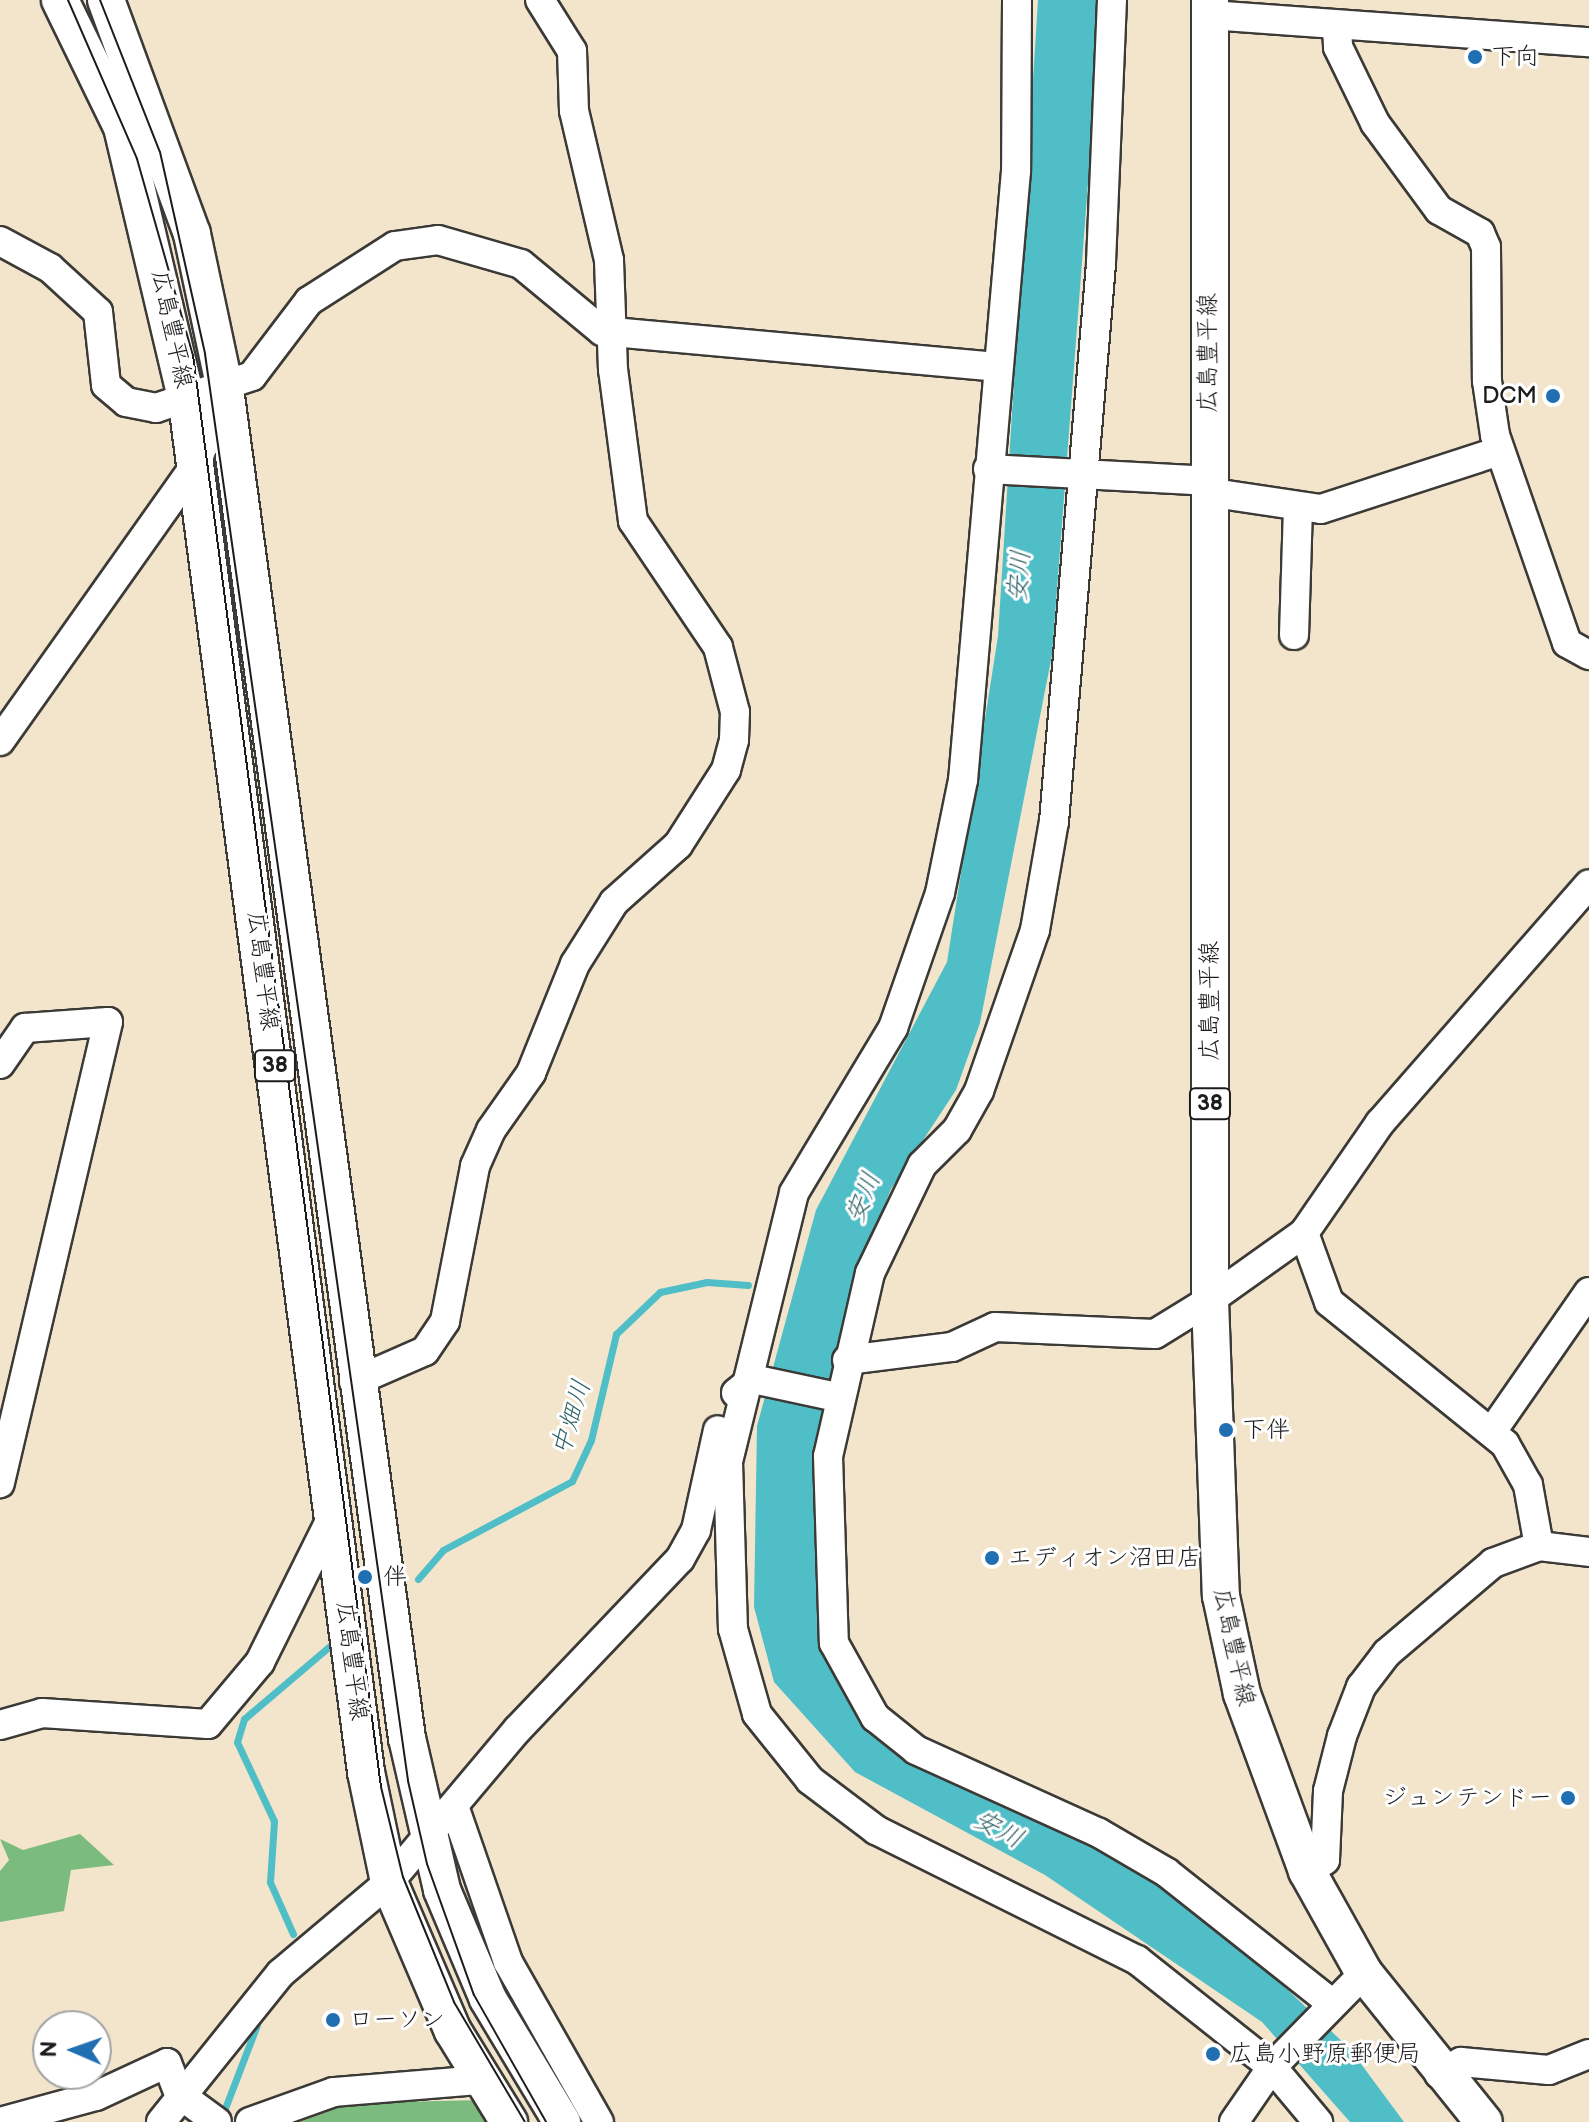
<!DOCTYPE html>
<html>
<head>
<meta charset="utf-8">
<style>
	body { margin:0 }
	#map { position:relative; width:1589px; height:2122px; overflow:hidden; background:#f2e5cc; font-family:"Balsamiq Sans","Klee One",sans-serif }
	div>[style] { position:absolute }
	.forest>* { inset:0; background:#7bbc7e }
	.water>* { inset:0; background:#50bec7 }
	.stream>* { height:7px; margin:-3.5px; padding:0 3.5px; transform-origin:3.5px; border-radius:3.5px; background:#50bec7 }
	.roads { filter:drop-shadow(2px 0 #3c3a36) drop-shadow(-2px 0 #3c3a36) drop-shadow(0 2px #3c3a36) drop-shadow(0 -2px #3c3a36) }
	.minor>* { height:28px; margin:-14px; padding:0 14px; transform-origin:14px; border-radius:14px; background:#fff }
	.major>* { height:36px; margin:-18px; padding:0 18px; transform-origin:18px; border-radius:18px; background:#fff }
	.tram>* { height:2px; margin:-1px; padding:0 1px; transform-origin:1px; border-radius:1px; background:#1c1c1c }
	.dots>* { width:22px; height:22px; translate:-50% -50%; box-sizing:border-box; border:4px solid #fff; border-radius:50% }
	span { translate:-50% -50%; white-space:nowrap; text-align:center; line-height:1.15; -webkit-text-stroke:6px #fff; paint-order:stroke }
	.shield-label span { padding:2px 6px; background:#fff; border:2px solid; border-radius:6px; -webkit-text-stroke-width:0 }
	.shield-label { font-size:22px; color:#1c1c1c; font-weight:700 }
	.poi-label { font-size:24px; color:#1c1c1c }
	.left { translate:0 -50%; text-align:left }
	.right { translate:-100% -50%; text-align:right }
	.street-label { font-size:24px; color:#1c1c1c }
	.water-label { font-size:26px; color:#336569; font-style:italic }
	.north { position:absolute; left:32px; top:2010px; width:80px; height:80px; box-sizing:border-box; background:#fff; border:2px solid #a4a4a4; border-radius:50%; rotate:272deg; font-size:22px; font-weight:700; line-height:32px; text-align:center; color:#1c1c1c }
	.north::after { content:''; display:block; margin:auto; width:28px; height:36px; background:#1f6fb2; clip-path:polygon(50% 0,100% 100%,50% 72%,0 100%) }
</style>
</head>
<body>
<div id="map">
	<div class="forest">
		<div style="clip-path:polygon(80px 1834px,114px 1865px,71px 1870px,64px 1911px,0 1922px,0 1871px,9px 1860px,0 1839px,23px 1850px)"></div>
		<div style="clip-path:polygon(482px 2100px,497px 2122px,300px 2122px,351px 2103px)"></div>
	</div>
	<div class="water">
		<div style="clip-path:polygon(1038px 0,1102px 0,1052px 655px,980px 1023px,956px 1090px,891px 1189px,851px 1290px,816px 1451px,822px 1634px,838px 1683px,871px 1729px,909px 1763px,1098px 1847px,1207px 1913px,1350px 2049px,1404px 2122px,1350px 2122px,1262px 2022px,1045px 1875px,855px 1772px,774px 1682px,754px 1607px,757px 1426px,816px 1210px,947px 962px,998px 636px)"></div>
	</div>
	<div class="stream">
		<div style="left:418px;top:1579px;width:38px;rotate:-49deg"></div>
		<div style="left:443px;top:1550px;width:146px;rotate:-28.1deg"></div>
		<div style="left:572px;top:1481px;width:45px;rotate:-65.1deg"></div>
		<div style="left:591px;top:1440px;width:109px;rotate:-76.7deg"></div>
		<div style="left:616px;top:1334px;width:61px;rotate:-43.7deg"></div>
		<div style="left:660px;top:1292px;width:48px;rotate:-12deg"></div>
		<div style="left:707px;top:1282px;width:41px;rotate:4.2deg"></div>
		<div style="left:293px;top:1934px;width:57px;rotate:-113.9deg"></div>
		<div style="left:270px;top:1882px;width:61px;rotate:-86.2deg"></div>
		<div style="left:274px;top:1821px;width:87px;rotate:-115.1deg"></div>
		<div style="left:237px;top:1742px;width:24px;rotate:-73deg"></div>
		<div style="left:244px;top:1719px;width:114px;rotate:-40.4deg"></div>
		<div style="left:222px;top:2116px;width:97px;rotate:-69deg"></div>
	</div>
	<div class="roads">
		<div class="minor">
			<div style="left:1017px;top:0;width:171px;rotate:90.3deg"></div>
			<div style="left:1016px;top:171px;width:611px;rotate:94.97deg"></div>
			<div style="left:963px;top:780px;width:115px;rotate:101.5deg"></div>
			<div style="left:940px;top:893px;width:143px;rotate:109.2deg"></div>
			<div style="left:893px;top:1028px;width:192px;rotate:121deg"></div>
			<div style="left:794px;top:1193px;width:277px;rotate:103.8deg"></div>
			<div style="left:728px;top:1462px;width:167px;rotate:88.3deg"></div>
			<div style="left:733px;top:1629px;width:88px;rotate:74.2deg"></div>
			<div style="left:757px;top:1714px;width:85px;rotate:51.2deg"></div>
			<div style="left:810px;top:1780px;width:83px;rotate:37.1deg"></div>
			<div style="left:876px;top:1830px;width:292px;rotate:26.5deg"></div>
			<div style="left:1137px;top:1960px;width:172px;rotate:38.4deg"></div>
			<div style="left:1272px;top:2067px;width:72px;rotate:50.1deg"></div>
			<div style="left:1112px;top:0;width:264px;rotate:92.4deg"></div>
			<div style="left:1101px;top:264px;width:559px;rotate:94.82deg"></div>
			<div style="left:1054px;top:821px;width:111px;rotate:99.9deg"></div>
			<div style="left:1035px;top:930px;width:170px;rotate:109.2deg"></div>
			<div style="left:979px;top:1091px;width:45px;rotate:119.4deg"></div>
			<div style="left:957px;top:1130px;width:49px;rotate:135deg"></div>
			<div style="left:922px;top:1165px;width:120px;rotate:115.7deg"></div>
			<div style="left:870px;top:1273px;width:188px;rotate:102.9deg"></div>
			<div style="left:828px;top:1456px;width:187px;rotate:88.2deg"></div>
			<div style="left:834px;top:1643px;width:85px;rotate:61deg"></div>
			<div style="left:875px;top:1717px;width:53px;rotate:38.8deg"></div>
			<div style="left:916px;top:1750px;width:201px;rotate:24.4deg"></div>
			<div style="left:1099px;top:1833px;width:78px;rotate:30.2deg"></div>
			<div style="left:1166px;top:1872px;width:211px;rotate:38.4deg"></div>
			<div style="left:1210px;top:15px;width:380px;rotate:4.1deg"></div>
			<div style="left:1337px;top:27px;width:20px;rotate:87deg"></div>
			<div style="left:1338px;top:47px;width:85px;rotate:64deg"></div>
			<div style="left:1375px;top:123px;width:108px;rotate:53.7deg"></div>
			<div style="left:1439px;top:210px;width:47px;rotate:29.3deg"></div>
			<div style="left:1480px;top:233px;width:15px;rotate:67deg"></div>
			<div style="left:1486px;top:247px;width:134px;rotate:89.6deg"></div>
			<div style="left:1487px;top:381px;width:55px;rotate:81.6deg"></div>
			<div style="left:1495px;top:435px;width:220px;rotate:70.9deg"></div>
			<div style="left:1567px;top:643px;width:25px;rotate:29deg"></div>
			<div style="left:0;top:241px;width:57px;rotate:28.4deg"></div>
			<div style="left:50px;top:268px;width:65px;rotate:42.5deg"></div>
			<div style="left:98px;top:312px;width:73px;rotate:83.7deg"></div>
			<div style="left:106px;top:385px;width:26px;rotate:40deg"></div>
			<div style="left:126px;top:402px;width:31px;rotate:11deg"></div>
			<div style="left:156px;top:408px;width:101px;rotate:-18.4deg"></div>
			<div style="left:252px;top:376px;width:94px;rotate:-52.8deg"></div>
			<div style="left:309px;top:301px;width:102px;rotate:-32.6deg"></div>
			<div style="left:395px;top:246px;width:43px;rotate:-7.9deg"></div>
			<div style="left:438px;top:240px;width:86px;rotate:16.1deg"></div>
			<div style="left:521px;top:264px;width:105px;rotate:39.6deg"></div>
			<div style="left:602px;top:331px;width:396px;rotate:5.2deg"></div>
			<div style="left:988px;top:469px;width:219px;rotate:3.1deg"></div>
			<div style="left:1207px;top:492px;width:115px;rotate:8.5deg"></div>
			<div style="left:1321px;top:509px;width:187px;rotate:-18deg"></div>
			<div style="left:1294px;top:635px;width:126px;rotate:-88.2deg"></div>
			<div style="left:0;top:741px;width:337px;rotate:-54.7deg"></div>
			<div style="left:195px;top:466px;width:82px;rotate:-68.5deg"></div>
			<div style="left:0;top:1064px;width:44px;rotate:-55.2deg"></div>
			<div style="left:25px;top:1028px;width:83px;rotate:-4.1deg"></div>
			<div style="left:108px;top:1022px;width:474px;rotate:103.2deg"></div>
			<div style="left:1304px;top:1233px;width:73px;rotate:70.1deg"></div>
			<div style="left:1329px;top:1302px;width:226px;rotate:38.9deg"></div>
			<div style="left:1505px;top:1444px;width:47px;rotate:60.7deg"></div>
			<div style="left:1528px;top:1485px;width:62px;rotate:79.8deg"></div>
			<div style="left:847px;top:1360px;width:106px;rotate:-7.1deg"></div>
			<div style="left:952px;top:1347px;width:47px;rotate:-24.9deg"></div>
			<div style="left:995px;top:1327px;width:160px;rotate:2.5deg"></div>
			<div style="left:1155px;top:1334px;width:65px;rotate:-31.7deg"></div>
			<div style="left:1210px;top:1300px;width:115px;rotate:-35.5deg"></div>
			<div style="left:1304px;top:1233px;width:134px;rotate:-55.4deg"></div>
			<div style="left:1380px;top:1123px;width:317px;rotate:-48.8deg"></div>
			<div style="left:354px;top:1382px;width:77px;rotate:-23.6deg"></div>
			<div style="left:425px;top:1351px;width:36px;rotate:-56deg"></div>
			<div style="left:445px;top:1321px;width:158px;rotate:-79deg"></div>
			<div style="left:475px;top:1166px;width:39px;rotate:-66deg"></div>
			<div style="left:491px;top:1130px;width:70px;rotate:-54.9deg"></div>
			<div style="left:531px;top:1073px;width:118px;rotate:-68deg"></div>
			<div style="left:575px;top:964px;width:73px;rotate:-57.8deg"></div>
			<div style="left:614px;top:902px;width:86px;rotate:-41.7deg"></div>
			<div style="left:678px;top:845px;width:89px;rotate:-57.4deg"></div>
			<div style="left:726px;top:770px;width:31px;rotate:-75deg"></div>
			<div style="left:734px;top:740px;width:28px;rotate:-88deg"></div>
			<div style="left:735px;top:712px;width:67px;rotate:-104.7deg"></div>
			<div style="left:718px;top:647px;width:152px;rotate:-124deg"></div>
			<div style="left:633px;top:521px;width:152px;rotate:-97.5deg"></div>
			<div style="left:613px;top:370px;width:110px;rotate:-92.1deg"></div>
			<div style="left:609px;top:260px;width:153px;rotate:-103.2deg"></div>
			<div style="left:574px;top:111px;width:60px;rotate:-91.9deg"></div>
			<div style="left:572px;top:51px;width:60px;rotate:-122.1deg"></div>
			<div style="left:736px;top:1393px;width:22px;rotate:-39deg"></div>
			<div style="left:753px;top:1379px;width:86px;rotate:12.1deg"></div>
			<div style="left:1493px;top:1430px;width:168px;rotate:-55.2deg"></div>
			<div style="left:0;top:1725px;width:44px;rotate:-15.9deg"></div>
			<div style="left:42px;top:1713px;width:166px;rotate:3.8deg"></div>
			<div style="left:208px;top:1724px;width:81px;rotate:-50deg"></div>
			<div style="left:260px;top:1662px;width:166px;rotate:-63.6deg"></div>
			<div style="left:454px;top:1806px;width:165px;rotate:70.9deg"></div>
			<div style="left:508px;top:1962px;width:184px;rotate:60.4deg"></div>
			<div style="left:1307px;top:1871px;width:21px;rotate:-31deg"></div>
			<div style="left:1325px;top:1860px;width:69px;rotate:-87.5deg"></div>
			<div style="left:1328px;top:1791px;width:57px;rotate:-75.7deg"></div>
			<div style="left:1342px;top:1736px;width:53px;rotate:-68.8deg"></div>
			<div style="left:1361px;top:1687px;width:43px;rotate:-52.6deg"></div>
			<div style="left:1387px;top:1653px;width:139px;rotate:-40.3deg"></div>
			<div style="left:1493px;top:1563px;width:49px;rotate:-20.3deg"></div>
			<div style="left:1539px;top:1546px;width:50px;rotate:6.8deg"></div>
			<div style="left:1439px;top:2074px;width:25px;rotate:-29deg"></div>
			<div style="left:1461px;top:2062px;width:88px;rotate:5.2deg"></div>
			<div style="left:1549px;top:2070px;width:43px;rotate:-21.8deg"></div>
			<div style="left:0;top:2122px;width:99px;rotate:-15.2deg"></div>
			<div style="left:96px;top:2096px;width:78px;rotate:-24.9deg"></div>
			<div style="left:167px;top:2063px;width:33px;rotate:69deg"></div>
			<div style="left:179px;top:2094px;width:47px;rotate:36.4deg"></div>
			<div style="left:161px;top:2122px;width:191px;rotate:-51.2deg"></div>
			<div style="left:281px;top:1973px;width:141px;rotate:-40.1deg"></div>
			<div style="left:389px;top:1882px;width:199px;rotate:-49.9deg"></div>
			<div style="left:517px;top:1730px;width:236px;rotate:-46.4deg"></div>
			<div style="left:680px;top:1559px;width:33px;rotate:-61deg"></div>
			<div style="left:696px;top:1530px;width:102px;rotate:-77.6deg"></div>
			<div style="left:250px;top:2122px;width:89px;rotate:-19.7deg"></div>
			<div style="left:334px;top:2092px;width:146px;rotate:-4.7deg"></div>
			<div style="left:1234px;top:2122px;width:67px;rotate:-55.4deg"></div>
			<div style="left:1272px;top:2067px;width:132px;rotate:-45.6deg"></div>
		</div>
		<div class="major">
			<div style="left:60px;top:0;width:141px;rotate:64deg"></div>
			<div style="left:122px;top:127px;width:284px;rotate:76.7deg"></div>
			<div style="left:187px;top:403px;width:1381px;rotate:82.55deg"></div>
			<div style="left:366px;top:1772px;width:112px;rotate:78.2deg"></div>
			<div style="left:389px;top:1882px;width:162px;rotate:66.8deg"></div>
			<div style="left:453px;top:2031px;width:107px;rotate:58.4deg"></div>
			<div style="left:106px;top:0;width:249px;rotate:69.8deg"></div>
			<div style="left:192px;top:234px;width:158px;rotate:78deg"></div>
			<div style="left:225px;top:389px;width:1361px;rotate:82.32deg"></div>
			<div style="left:407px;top:1738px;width:156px;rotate:77deg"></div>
			<div style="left:442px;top:1890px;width:118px;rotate:67.1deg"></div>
			<div style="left:488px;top:1999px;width:144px;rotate:59deg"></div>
			<div style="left:1210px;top:0;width:1300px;rotate:90deg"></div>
			<div style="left:1210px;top:1300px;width:296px;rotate:87.9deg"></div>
			<div style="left:1221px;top:1596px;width:100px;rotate:77.9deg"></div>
			<div style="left:1242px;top:1694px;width:189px;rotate:69.8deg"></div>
			<div style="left:1307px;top:1871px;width:117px;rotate:60.8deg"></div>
			<div style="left:1364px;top:1973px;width:191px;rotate:51.2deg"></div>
		</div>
	</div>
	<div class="tram">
		<div style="left:68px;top:0;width:173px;rotate:66.5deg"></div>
		<div style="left:137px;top:159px;width:204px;rotate:74.1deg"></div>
		<div style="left:193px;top:355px;width:1444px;rotate:82.52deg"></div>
		<div style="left:381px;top:1787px;width:93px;rotate:76.3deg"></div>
		<div style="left:403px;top:1877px;width:135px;rotate:67.8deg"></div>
		<div style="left:454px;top:2002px;width:139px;rotate:59.4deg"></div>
		<div style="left:100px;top:0;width:163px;rotate:68.5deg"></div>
		<div style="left:160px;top:152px;width:207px;rotate:77.4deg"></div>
		<div style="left:205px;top:354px;width:1441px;rotate:81.9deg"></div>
		<div style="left:408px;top:1781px;width:85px;rotate:77.1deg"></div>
		<div style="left:427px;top:1864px;width:139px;rotate:70.3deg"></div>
		<div style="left:474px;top:1995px;width:146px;rotate:60.4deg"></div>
	</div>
	<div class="dots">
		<div style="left:1475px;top:57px;background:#1f6fb2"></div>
		<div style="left:1553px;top:396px;background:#1f6fb2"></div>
		<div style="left:1226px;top:1430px;background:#1f6fb2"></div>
		<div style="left:992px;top:1558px;background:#1f6fb2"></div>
		<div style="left:365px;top:1577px;background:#1f6fb2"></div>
		<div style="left:1568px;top:1798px;background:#1f6fb2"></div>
		<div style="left:333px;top:2020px;background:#1f6fb2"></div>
		<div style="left:1213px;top:2054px;background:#1f6fb2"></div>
	</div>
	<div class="shield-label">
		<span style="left:275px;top:1066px">38</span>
		<span style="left:1210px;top:1104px">38</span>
	</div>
	<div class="poi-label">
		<span class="left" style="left:1491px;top:57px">下向</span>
		<span class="right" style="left:1537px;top:396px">DCM</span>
		<span class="left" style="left:1242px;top:1430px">下伴</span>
		<span class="left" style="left:1008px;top:1558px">エディオン沼田店</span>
		<span class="left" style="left:383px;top:1577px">伴</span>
		<span class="right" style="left:1552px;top:1798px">ジュンテンドー</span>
		<span class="left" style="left:349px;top:2020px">ローソン</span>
		<span class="left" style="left:1229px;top:2054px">広島小野原郵便局</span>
	</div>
	<div class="street-label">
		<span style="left:172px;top:329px;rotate:78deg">広島豊平線</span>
		<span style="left:1208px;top:353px;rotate:-90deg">広島豊平線</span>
		<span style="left:263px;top:971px;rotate:83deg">広島豊平線</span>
		<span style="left:1210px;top:1001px;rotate:-90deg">広島豊平線</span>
		<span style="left:1234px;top:1647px;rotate:78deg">広島豊平線</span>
		<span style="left:352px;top:1661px;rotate:83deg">広島豊平線</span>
	</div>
	<div class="water-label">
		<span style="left:1020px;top:576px;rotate:-85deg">安川</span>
		<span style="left:864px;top:1198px;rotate:-68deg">安川</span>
		<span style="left:572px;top:1418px;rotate:-73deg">中畑川</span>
		<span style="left:998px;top:1830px;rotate:28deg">安川</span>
	</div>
	<div class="north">N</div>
</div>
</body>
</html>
